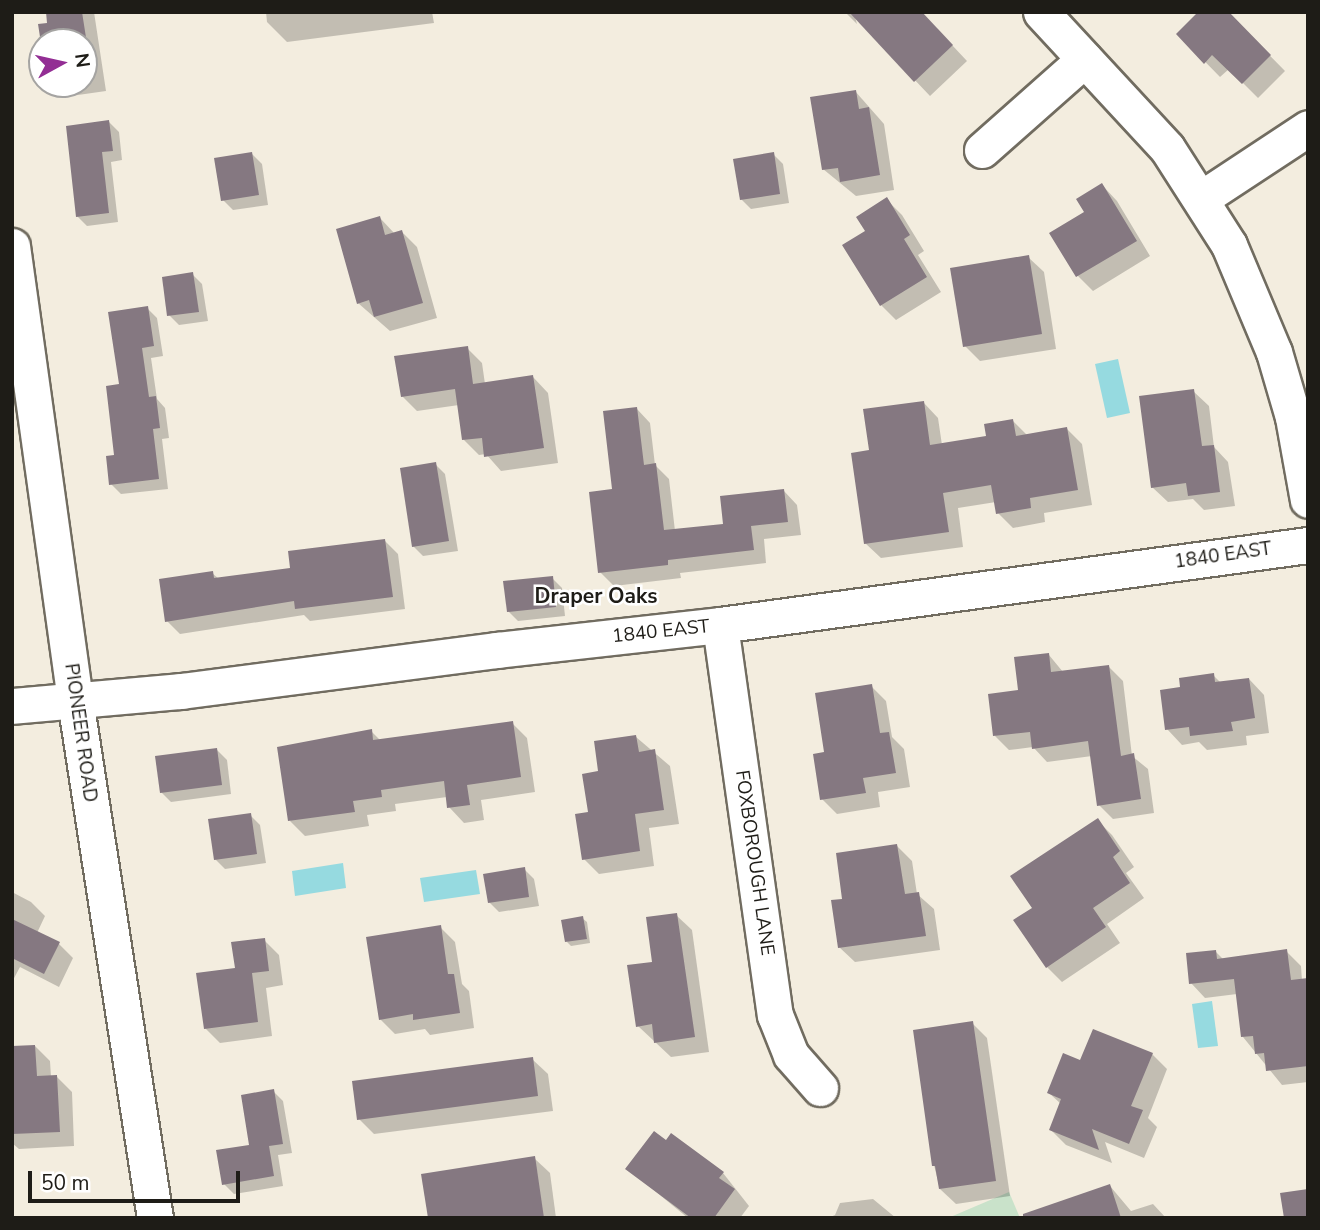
<!DOCTYPE html>
<html>
<head>
<meta charset="utf-8">
<style>
	body { margin:0 }
	#map { position:relative; width:1320px; height:1230px; overflow:hidden; background:#f3eddf; font-family:"Nunito Sans",sans-serif }
	div>[style] { position:absolute }
	.green>* { inset:0; background:#c9e2ca }
	.water>* { inset:0; background:#96dae0 }
	.shadow>* { inset:0; background:#0003 }
	.building>* { inset:0; background:#857881 }
	.roads { filter:drop-shadow(2px 0 #716c60) drop-shadow(-2px 0 #716c60) drop-shadow(0 2px #716c60) drop-shadow(0 -2px #716c60) }
	.minor>* { height:35px; margin:-17.5px; padding:0 17.5px; transform-origin:17.5px; border-radius:17.5px; background:#fff }
	span { translate:-50% -50%; white-space:nowrap; text-align:center; line-height:1.15; -webkit-text-stroke:5px #fff; paint-order:stroke }
	.street-label { font-size:19px; color:#1e1c17 }
	.neighbourhood-label { font-size:21px; color:#1e1c17; font-weight:700 }
	.frame { position:absolute; inset:0; border:14px solid #1e1c17; pointer-events:none }
	.north { position:absolute; left:28px; top:28px; width:70px; height:70px; box-sizing:border-box; background:#fff; border:2px solid #a5a4a2; border-radius:50%; rotate:82deg; font-size:19px; font-weight:700; line-height:28px; text-align:center; color:#1e1c17 }
	.north::after { content:''; display:block; margin:auto; width:24px; height:32px; background:#932e94; clip-path:polygon(50% 0,100% 100%,50% 72%,0 100%) }
	.scale { position:absolute; left:28px; top:1171px; width:212px; height:32px; box-sizing:border-box; border:4px solid #1e1c17; border-top:0; padding-left:9px; font-size:21px; line-height:24px; white-space:nowrap; color:#1e1c17; -webkit-text-stroke:5px #fff; paint-order:stroke }
</style>
</head>
<body>
<div id="map">
	<div class="green">
		<div style="clip-path:polygon(1009px 1192px,1020px 1218px,948px 1218px)"></div>
	</div>
	<div class="water">
		<div style="clip-path:polygon(1118px 359px,1130px 413px,1107px 418px,1095px 364px)"></div>
		<div style="clip-path:polygon(343px 863px,346px 888px,295px 896px,292px 871px)"></div>
		<div style="clip-path:polygon(476px 870px,480px 894px,424px 902px,420px 878px)"></div>
		<div style="clip-path:polygon(1212px 1001px,1218px 1046px,1198px 1048px,1192px 1004px)"></div>
	</div>
	<div class="shadow">
		<div style="clip-path:polygon(48px 12px,94px 12px,106px 91px,64px 97px,51px 84px,84px 84px,84px 42px,43px 42px,49px 24px)"></div>
		<div style="clip-path:polygon(266px 12px,432px 12px,434px 23px,287px 42px,267px 22px)"></div>
		<div style="clip-path:polygon(845px 12px,921px 12px,967px 61px,930px 96px,855px 17px,857px 24px)"></div>
		<div style="clip-path:polygon(1227px 12px,1285px 71px,1258px 98px,1229px 69px,1220px 77px,1178px 34px)"></div>
		<div style="clip-path:polygon(855px 91px,884px 124px,894px 190px,856px 196px,823px 169px)"></div>
		<div style="clip-path:polygon(109px 122px,119px 132px,122px 160px,111px 162px,118px 222px,87px 226px,77px 216px)"></div>
		<div style="clip-path:polygon(252px 154px,262px 164px,268px 205px,233px 210px,223px 200px)"></div>
		<div style="clip-path:polygon(773px 154px,783px 164px,789px 203px,751px 209px,741px 199px)"></div>
		<div style="clip-path:polygon(1102px 185px,1117px 201px,1150px 256px,1093px 291px,1078px 276px,1052px 234px,1086px 213px)"></div>
		<div style="clip-path:polygon(887px 200px,902px 215px,924px 251px,918px 255px,941px 292px,896px 320px,881px 305px,867px 232px)"></div>
		<div style="clip-path:polygon(380px 218px,395px 234px,402px 232px,417px 247px,437px 318px,390px 331px,358px 303px)"></div>
		<div style="clip-path:polygon(1028px 257px,1044px 272px,1056px 349px,980px 361px,965px 346px)"></div>
		<div style="clip-path:polygon(192px 274px,202px 284px,208px 321px,179px 325px,169px 315px)"></div>
		<div style="clip-path:polygon(147px 308px,157px 318px,163px 356px,151px 358px,157px 399px,165px 408px,169px 438px,162px 439px,168px 489px,121px 494px,111px 484px,116px 457px,121px 386px)"></div>
		<div style="clip-path:polygon(467px 348px,482px 363px,485px 384px,533px 377px,548px 393px,558px 463px,501px 471px,486px 454px,479px 455px,464px 440px,459px 405px,417px 411px,402px 396px)"></div>
		<div style="clip-path:polygon(1193px 391px,1209px 406px,1214px 447px,1228px 462px,1235px 506px,1204px 510px,1193px 499px,1168px 502px,1152px 487px)"></div>
		<div style="clip-path:polygon(923px 402px,938px 418px,942px 445px,988px 438px,1012px 420px,1028px 436px,1067px 429px,1082px 444px,1092px 505px,1044px 513px,1045px 522px,1013px 528px,998px 513px,996px 502px,958px 508px,963px 547px,881px 558px,865px 543px,871px 452px)"></div>
		<div style="clip-path:polygon(637px 409px,650px 423px,655px 465px,669px 479px,675px 531px,725px 526px,784px 491px,797px 505px,801px 535px,764px 539px,766px 563px,680px 573px,681px 578px,614px 586px,600px 572px,614px 490px)"></div>
		<div style="clip-path:polygon(435px 464px,445px 474px,458px 551px,423px 556px,413px 546px)"></div>
		<div style="clip-path:polygon(385px 541px,398px 554px,405px 609px,310px 621px,304px 615px,180px 634px,167px 621px,212px 573px,219px 579px,292px 569px)"></div>
		<div style="clip-path:polygon(552px 578px,562px 588px,565px 616px,518px 621px,508px 611px)"></div>
		<div style="clip-path:polygon(1049px 655px,1063px 672px,1109px 667px,1123px 681px,1132px 756px,1148px 769px,1154px 813px,1113px 819px,1099px 805px,1092px 756px,1047px 762px,1033px 747px,1009px 750px,995px 736px,1020px 691px)"></div>
		<div style="clip-path:polygon(1213px 675px,1221px 683px,1249px 679px,1264px 695px,1269px 733px,1246px 736px,1247px 745px,1207px 750px,1199px 742px,1182px 745px,1167px 729px,1182px 689px)"></div>
		<div style="clip-path:polygon(871px 686px,886px 701px,892px 737px,904px 749px,910px 787px,878px 792px,880px 807px,837px 814px,822px 799px,826px 753px)"></div>
		<div style="clip-path:polygon(512px 723px,527px 738px,535px 792px,481px 800px,484px 820px,464px 823px,449px 807px,447px 797px,395px 804px,396px 811px,367px 815px,369px 826px,305px 836px,290px 821px,371px 731px,381px 741px)"></div>
		<div style="clip-path:polygon(636px 737px,670px 766px,679px 824px,649px 828px,654px 866px,599px 874px,584px 859px,600px 772px)"></div>
		<div style="clip-path:polygon(217px 750px,227px 760px,231px 794px,171px 802px,161px 792px)"></div>
		<div style="clip-path:polygon(250px 815px,260px 825px,266px 863px,225px 869px,215px 859px)"></div>
		<div style="clip-path:polygon(1097px 820px,1112px 835px,1134px 867px,1126px 873px,1144px 898px,1107px 924px,1120px 943px,1062px 982px,1047px 967px,1034px 909px)"></div>
		<div style="clip-path:polygon(897px 846px,912px 861px,917px 894px,934px 909px,940px 950px,855px 962px,839px 947px,844px 900px)"></div>
		<div style="clip-path:polygon(524px 869px,534px 879px,539px 906px,499px 912px,489px 902px)"></div>
		<div style="clip-path:polygon(12px 892px,31px 902px,45px 916px,37px 933px,59px 944px,73px 958px,59px 987px,20px 967px,12px 982px)"></div>
		<div style="clip-path:polygon(676px 915px,692px 930px,709px 1052px,671px 1057px,638px 1026px)"></div>
		<div style="clip-path:polygon(582px 918px,587px 922px,590px 943px,571px 946px,567px 942px)"></div>
		<div style="clip-path:polygon(440px 927px,455px 942px,462px 984px,469px 991px,474px 1028px,430px 1035px,425px 1029px,395px 1034px,380px 1019px)"></div>
		<div style="clip-path:polygon(264px 940px,279px 955px,283px 985px,266px 988px,272px 1036px,220px 1043px,205px 1028px,237px 970px)"></div>
		<div style="clip-path:polygon(1286px 951px,1301px 966px,1302px 981px,1308px 980px,1308px 1082px,1282px 1085px,1243px 1037px,1237px 994px,1205px 998px,1191px 983px,1216px 952px,1223px 959px)"></div>
		<div style="clip-path:polygon(972px 1023px,987px 1038px,1010px 1196px,956px 1204px,940px 1189px,934px 1165px)"></div>
		<div style="clip-path:polygon(35px 1046px,50px 1061px,51px 1077px,57px 1077px,72px 1092px,74px 1146px,19px 1149px,12px 1143px,12px 1047px)"></div>
		<div style="clip-path:polygon(1152px 1054px,1167px 1069px,1148px 1118px,1157px 1127px,1144px 1158px,1105px 1142px,1112px 1163px,1066px 1145px,1051px 1130px,1061px 1104px,1049px 1093px,1081px 1062px)"></div>
		<div style="clip-path:polygon(532px 1059px,548px 1074px,553px 1111px,374px 1134px,359px 1119px)"></div>
		<div style="clip-path:polygon(273px 1091px,283px 1101px,292px 1153px,278px 1155px,283px 1186px,234px 1194px,224px 1184px,251px 1146px)"></div>
		<div style="clip-path:polygon(534px 1158px,550px 1173px,556px 1218px,429px 1218px)"></div>
		<div style="clip-path:polygon(628px 1169px,723px 1173px,749px 1206px,740px 1218px,688px 1218px)"></div>
		<div style="clip-path:polygon(1110px 1186px,1131px 1211px,1153px 1204px,1166px 1218px,1058px 1218px)"></div>
		<div style="clip-path:polygon(873px 1199px,896px 1218px,828px 1218px,835px 1215px,840px 1203px)"></div>
	</div>
	<div class="building">
		<div style="clip-path:polygon(46px 12px,82px 12px,92px 76px,84px 77px,84px 42px,42px 42px,42px 50px,38px 24px,47px 23px)"></div>
		<div style="clip-path:polygon(849px 12px,922px 12px,953px 45px,914px 82px)"></div>
		<div style="clip-path:polygon(1198px 12px,1229px 12px,1271px 55px,1242px 84px,1212px 55px,1204px 64px,1176px 34px)"></div>
		<div style="clip-path:polygon(856px 90px,859px 109px,869px 107px,880px 175px,840px 182px,838px 168px,822px 170px,810px 97px)"></div>
		<div style="clip-path:polygon(109px 120px,113px 151px,102px 152px,109px 213px,76px 217px,66px 126px)"></div>
		<div style="clip-path:polygon(252px 152px,259px 195px,221px 201px,214px 158px)"></div>
		<div style="clip-path:polygon(774px 152px,780px 194px,740px 200px,733px 159px)"></div>
		<div style="clip-path:polygon(1102px 183px,1137px 241px,1076px 277px,1049px 233px,1084px 212px,1076px 199px)"></div>
		<div style="clip-path:polygon(887px 197px,910px 235px,904px 239px,927px 277px,880px 306px,842px 245px,865px 231px,856px 217px)"></div>
		<div style="clip-path:polygon(380px 216px,385px 235px,402px 230px,423px 303px,374px 317px,369px 300px,357px 304px,336px 229px)"></div>
		<div style="clip-path:polygon(1029px 255px,1042px 334px,963px 347px,950px 268px)"></div>
		<div style="clip-path:polygon(193px 272px,199px 312px,167px 316px,162px 277px)"></div>
		<div style="clip-path:polygon(148px 306px,154px 346px,142px 348px,149px 397px,156px 396px,160px 428px,153px 429px,159px 479px,109px 485px,106px 456px,114px 455px,106px 386px,119px 384px,108px 312px)"></div>
		<div style="clip-path:polygon(468px 346px,473px 384px,533px 375px,544px 448px,484px 457px,482px 438px,462px 440px,455px 389px,401px 397px,394px 356px)"></div>
		<div style="clip-path:polygon(1194px 389px,1202px 446px,1214px 445px,1220px 492px,1188px 496px,1186px 483px,1151px 488px,1139px 396px)"></div>
		<div style="clip-path:polygon(924px 401px,930px 445px,986px 436px,984px 424px,1013px 419px,1016px 436px,1067px 427px,1078px 490px,1030px 498px,1031px 508px,996px 514px,991px 485px,943px 493px,949px 532px,864px 544px,851px 453px,869px 450px,863px 409px)"></div>
		<div style="clip-path:polygon(637px 407px,644px 465px,656px 463px,664px 530px,723px 524px,720px 496px,784px 489px,788px 522px,751px 526px,754px 550px,668px 560px,668px 565px,598px 573px,589px 492px,612px 489px,603px 411px)"></div>
		<div style="clip-path:polygon(436px 462px,449px 541px,412px 547px,400px 468px)"></div>
		<div style="clip-path:polygon(385px 539px,393px 597px,295px 609px,294px 601px,165px 622px,159px 579px,213px 571px,214px 578px,290px 568px,288px 551px)"></div>
		<div style="clip-path:polygon(553px 576px,556px 607px,507px 612px,503px 581px)"></div>
		<div style="clip-path:polygon(1049px 653px,1051px 672px,1109px 665px,1121px 756px,1134px 753px,1141px 799px,1097px 806px,1088px 741px,1032px 749px,1030px 732px,993px 736px,988px 694px,1018px 690px,1014px 657px)"></div>
		<div style="clip-path:polygon(1214px 673px,1215px 682px,1249px 678px,1255px 718px,1231px 722px,1233px 731px,1190px 736px,1189px 727px,1165px 730px,1160px 690px,1180px 687px,1179px 678px)"></div>
		<div style="clip-path:polygon(872px 684px,880px 733px,889px 732px,896px 773px,863px 778px,866px 793px,820px 800px,813px 754px,824px 752px,815px 693px)"></div>
		<div style="clip-path:polygon(513px 721px,521px 777px,467px 785px,470px 805px,447px 808px,444px 781px,381px 790px,382px 797px,353px 801px,355px 812px,288px 821px,277px 747px,372px 729px,373px 740px)"></div>
		<div style="clip-path:polygon(636px 735px,639px 752px,655px 749px,664px 810px,635px 814px,640px 851px,582px 860px,575px 814px,588px 812px,582px 774px,598px 771px,594px 741px)"></div>
		<div style="clip-path:polygon(217px 748px,222px 785px,160px 793px,155px 756px)"></div>
		<div style="clip-path:polygon(251px 813px,257px 854px,214px 860px,208px 819px)"></div>
		<div style="clip-path:polygon(1098px 818px,1120px 851px,1113px 857px,1130px 883px,1093px 908px,1106px 927px,1046px 968px,1013px 920px,1032px 908px,1010px 876px)"></div>
		<div style="clip-path:polygon(897px 844px,905px 894px,919px 892px,926px 936px,838px 948px,831px 900px,842px 899px,836px 853px)"></div>
		<div style="clip-path:polygon(525px 867px,529px 897px,488px 903px,483px 874px)"></div>
		<div style="clip-path:polygon(677px 913px,695px 1037px,654px 1043px,652px 1024px,636px 1027px,627px 965px,652px 962px,646px 917px)"></div>
		<div style="clip-path:polygon(583px 916px,587px 939px,565px 942px,561px 920px)"></div>
		<div style="clip-path:polygon(12px 919px,60px 942px,44px 974px,12px 958px)"></div>
		<div style="clip-path:polygon(441px 925px,448px 974px,454px 974px,460px 1013px,413px 1020px,413px 1014px,379px 1020px,366px 937px)"></div>
		<div style="clip-path:polygon(265px 938px,269px 971px,252px 973px,258px 1022px,204px 1029px,196px 973px,235px 968px,231px 942px)"></div>
		<div style="clip-path:polygon(1287px 949px,1291px 980px,1308px 978px,1308px 1066px,1266px 1071px,1264px 1053px,1255px 1054px,1253px 1036px,1241px 1037px,1234px 979px,1189px 984px,1186px 953px,1216px 950px,1217px 959px)"></div>
		<div style="clip-path:polygon(973px 1021px,996px 1181px,939px 1189px,935px 1166px,932px 1166px,913px 1030px)"></div>
		<div style="clip-path:polygon(1093px 1029px,1153px 1053px,1131px 1106px,1143px 1110px,1129px 1144px,1092px 1129px,1099px 1150px,1049px 1130px,1061px 1099px,1047px 1093px,1063px 1053px,1080px 1060px)"></div>
		<div style="clip-path:polygon(35px 1045px,37px 1076px,57px 1075px,60px 1132px,12px 1134px,12px 1046px)"></div>
		<div style="clip-path:polygon(533px 1057px,538px 1096px,357px 1120px,352px 1081px)"></div>
		<div style="clip-path:polygon(274px 1089px,283px 1144px,269px 1146px,274px 1176px,222px 1185px,216px 1150px,249px 1145px,241px 1095px)"></div>
		<div style="clip-path:polygon(654px 1131px,666px 1140px,671px 1133px,724px 1172px,719px 1178px,735px 1189px,714px 1218px,691px 1218px,625px 1169px)"></div>
		<div style="clip-path:polygon(535px 1156px,544px 1218px,428px 1218px,421px 1174px)"></div>
		<div style="clip-path:polygon(1110px 1184px,1121px 1218px,1023px 1218px,1023px 1214px)"></div>
		<div style="clip-path:polygon(1308px 1189px,1308px 1218px,1284px 1218px,1280px 1193px)"></div>
	</div>
	<div class="roads">
		<div class="minor">
			<div style="left:1041px;top:12px;width:185px;rotate:47.2deg"></div>
			<div style="left:1167px;top:148px;width:115px;rotate:57.4deg"></div>
			<div style="left:1229px;top:245px;width:116px;rotate:67.2deg"></div>
			<div style="left:1274px;top:352px;width:68px;rotate:73.7deg"></div>
			<div style="left:1293px;top:417px;width:84px;rotate:79.8deg"></div>
			<div style="left:982px;top:150px;width:137px;rotate:-41.5deg"></div>
			<div style="left:1202px;top:198px;width:127px;rotate:-33.4deg"></div>
			<div style="left:12px;top:246px;width:458px;rotate:82.1deg"></div>
			<div style="left:75px;top:700px;width:524px;rotate:81.22deg"></div>
			<div style="left:720px;top:625px;width:394px;rotate:82deg"></div>
			<div style="left:775px;top:1015px;width:43px;rotate:68.2deg"></div>
			<div style="left:791px;top:1055px;width:44px;rotate:48.7deg"></div>
			<div style="left:12px;top:706px;width:170px;rotate:-5.1deg"></div>
			<div style="left:181px;top:691px;width:319px;rotate:-7.4deg"></div>
			<div style="left:497px;top:650px;width:224px;rotate:-6.4deg"></div>
			<div style="left:720px;top:625px;width:593px;rotate:-7.75deg"></div>
		</div>
	</div>
	<div class="street-label">
		<span style="left:1223px;top:556px;rotate:-8deg">1840 EAST</span>
		<span style="left:661px;top:632px;rotate:-6deg">1840 EAST</span>
		<span style="left:80px;top:733px;rotate:82deg">PIONEER ROAD</span>
		<span style="left:754px;top:863px;rotate:82deg">FOXBOROUGH LANE</span>
	</div>
	<div class="neighbourhood-label">
		<span style="left:596px;top:596px">Draper Oaks</span>
	</div>
	<div class="frame"></div>
	<div class="north">N</div>
	<div class="scale">50 m</div>
</div>
</body>
</html>
